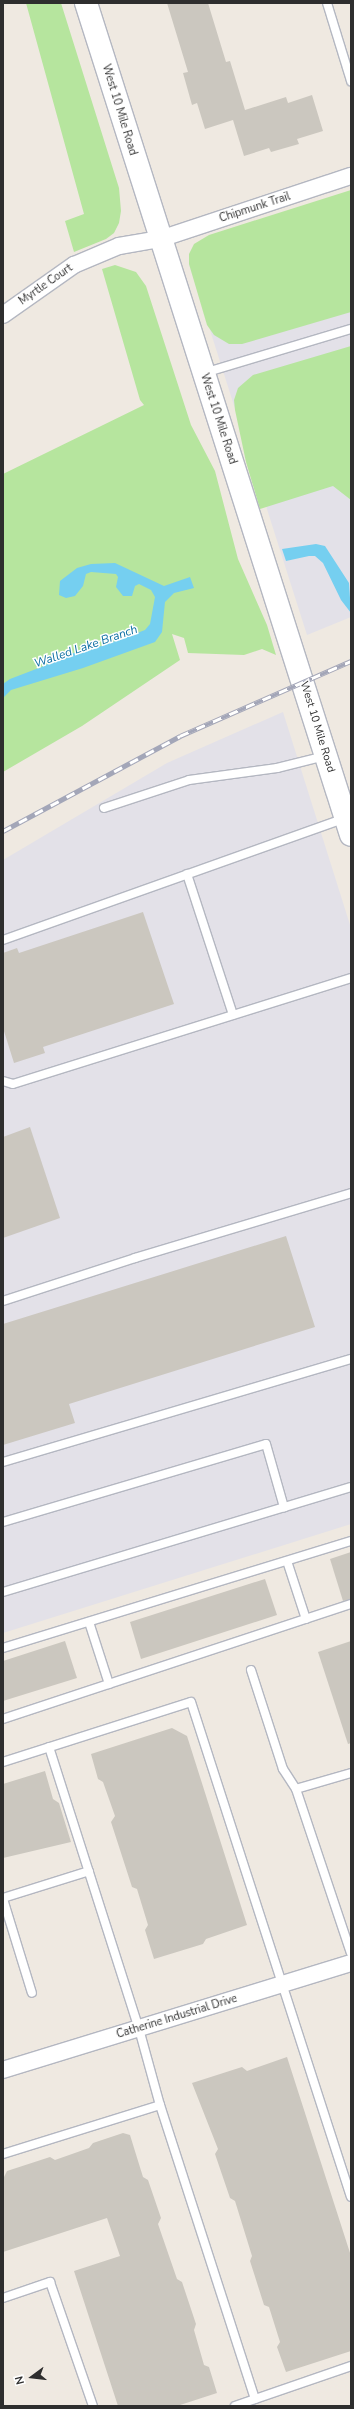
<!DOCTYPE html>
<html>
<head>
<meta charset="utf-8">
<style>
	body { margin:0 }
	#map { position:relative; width:354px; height:2409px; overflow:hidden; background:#efe9e1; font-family:"Nunito Sans",sans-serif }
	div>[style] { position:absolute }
	.industrial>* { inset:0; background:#e3e1e8 }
	.green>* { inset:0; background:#b6e59e }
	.water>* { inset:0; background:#75cff0 }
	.building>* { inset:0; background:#cbc7bf }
	.roads { filter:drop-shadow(1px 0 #b4b7c1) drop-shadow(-1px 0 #b4b7c1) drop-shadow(0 1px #b4b7c1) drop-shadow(0 -1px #b4b7c1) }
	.service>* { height:8px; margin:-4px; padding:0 4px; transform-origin:4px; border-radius:4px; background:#fff }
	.minor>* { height:16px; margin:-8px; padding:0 8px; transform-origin:8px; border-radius:8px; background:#fff }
	.secondary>* { height:22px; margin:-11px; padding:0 11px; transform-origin:11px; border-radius:11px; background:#fff }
	.rail>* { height:4.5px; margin-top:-2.25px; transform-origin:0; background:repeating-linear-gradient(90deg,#fff 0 9px,#a3a6b8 0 18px); box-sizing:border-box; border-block:1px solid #a3a6b8 }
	span { translate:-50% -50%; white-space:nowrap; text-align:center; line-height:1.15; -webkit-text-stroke:3px #fff; paint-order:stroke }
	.street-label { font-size:11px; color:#2e2e2e }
	.water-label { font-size:12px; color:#0d6fa3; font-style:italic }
	.frame { position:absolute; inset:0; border:4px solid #2e2e2e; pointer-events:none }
	.north { position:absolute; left:12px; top:2357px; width:40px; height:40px; -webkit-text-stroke:3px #fff; paint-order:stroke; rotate:255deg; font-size:11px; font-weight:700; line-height:16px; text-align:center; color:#2e2e2e }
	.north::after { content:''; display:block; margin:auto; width:14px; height:18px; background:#2e2e2e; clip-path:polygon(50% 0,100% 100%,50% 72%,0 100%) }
</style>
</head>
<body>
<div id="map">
	<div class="industrial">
		<div style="clip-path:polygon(351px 214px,351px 617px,307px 635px,189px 264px)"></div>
		<div style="clip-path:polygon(283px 712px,351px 928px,351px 1524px,3px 1633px,3px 860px,167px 763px)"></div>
	</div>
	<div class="green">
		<div style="clip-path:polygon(26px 3px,61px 3px,119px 188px,121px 211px,119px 223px,114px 233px,106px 239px,74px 252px,65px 221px,84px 214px)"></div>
		<div style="clip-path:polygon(351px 190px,351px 312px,242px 344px,229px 344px,214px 335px,207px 325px,189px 264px,189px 254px,194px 244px,209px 235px)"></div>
		<div style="clip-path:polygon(115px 265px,136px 272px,146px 286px,191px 425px,215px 471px,238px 559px,267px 625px,276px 655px,262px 649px,244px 655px,188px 653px,184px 638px,172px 634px,180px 660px,82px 726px,3px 772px,3px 474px,144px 405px,140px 400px,102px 269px)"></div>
		<div style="clip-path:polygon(351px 346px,351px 500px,333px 486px,260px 509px,246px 462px,235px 410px,234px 400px,238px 388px,253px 375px)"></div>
	</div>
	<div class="water">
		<div style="clip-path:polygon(316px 544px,325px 546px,349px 583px,351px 613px,341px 600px,323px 563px,315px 556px,309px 556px,286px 561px,282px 549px)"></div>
		<div style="clip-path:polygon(115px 563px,164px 586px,190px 577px,194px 588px,174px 593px,165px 602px,162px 632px,155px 642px,83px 668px,11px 690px,3px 698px,3px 684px,10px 679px,44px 666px,67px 654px,87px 651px,132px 635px,145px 630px,150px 624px,155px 597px,151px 590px,139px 584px,135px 586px,132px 596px,123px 596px,116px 587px,118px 577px,116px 574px,91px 572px,86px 574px,83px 586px,75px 596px,66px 598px,59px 595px,60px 581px,77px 568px,91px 564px)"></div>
	</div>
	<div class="building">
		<div style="clip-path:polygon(167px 3px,208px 3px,226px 62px,230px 61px,245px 110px,286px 97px,288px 103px,312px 95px,323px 131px,297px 139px,299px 144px,271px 152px,269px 148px,244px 156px,233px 120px,205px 129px,197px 103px,192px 105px,183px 73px,188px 72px)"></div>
		<div style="clip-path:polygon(143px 912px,174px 1004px,43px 1047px,45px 1053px,14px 1063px,3px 1028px,3px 953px,17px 948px,19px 953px)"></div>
		<div style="clip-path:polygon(30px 1127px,60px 1218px,3px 1238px,3px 1137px)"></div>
		<div style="clip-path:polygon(286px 1236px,315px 1327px,69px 1404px,75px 1423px,3px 1445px,3px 1324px)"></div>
		<div style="clip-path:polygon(351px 1552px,351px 1599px,343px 1601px,330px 1559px)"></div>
		<div style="clip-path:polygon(265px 1579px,277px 1615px,141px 1659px,130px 1622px)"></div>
		<div style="clip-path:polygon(65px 1641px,77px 1678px,3px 1701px,3px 1661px)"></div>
		<div style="clip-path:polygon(351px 1641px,351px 1743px,348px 1744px,318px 1652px)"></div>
		<div style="clip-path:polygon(172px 1728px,187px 1736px,247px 1925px,206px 1939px,203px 1944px,154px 1959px,145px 1930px,148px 1925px,137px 1889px,132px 1887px,111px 1822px,115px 1816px,103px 1782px,98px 1779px,91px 1754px)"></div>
		<div style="clip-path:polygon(45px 1771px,53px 1799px,59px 1803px,71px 1842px,3px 1858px,3px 1784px)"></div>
		<div style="clip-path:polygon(287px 2057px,351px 2256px,351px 2351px,286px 2372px,277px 2347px,280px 2342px,269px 2307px,264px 2305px,250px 2261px,252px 2256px,235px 2201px,230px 2198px,215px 2154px,218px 2149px,192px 2083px,242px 2067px,247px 2071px)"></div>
		<div style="clip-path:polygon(123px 2133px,130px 2135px,143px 2177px,148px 2180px,161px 2218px,158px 2224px,177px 2279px,182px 2282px,196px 2324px,194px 2330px,204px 2365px,209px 2367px,217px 2393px,177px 2406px,118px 2406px,74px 2271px,120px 2256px,107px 2218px,3px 2252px,3px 2179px,7px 2171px,50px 2157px,55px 2160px,89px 2148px,93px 2143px)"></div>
	</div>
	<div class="roads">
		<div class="service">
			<div style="left:327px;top:3px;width:82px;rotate:72.9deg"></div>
			<div style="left:204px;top:373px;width:153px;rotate:-16.7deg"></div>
			<div style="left:104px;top:808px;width:89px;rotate:-18.2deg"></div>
			<div style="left:189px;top:780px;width:89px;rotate:-7.8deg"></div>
			<div style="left:277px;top:768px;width:49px;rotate:-14deg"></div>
			<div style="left:187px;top:874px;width:148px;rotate:71.9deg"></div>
			<div style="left:3px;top:940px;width:363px;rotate:-19.6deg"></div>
			<div style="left:3px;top:1081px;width:10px;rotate:17deg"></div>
			<div style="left:13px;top:1084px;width:354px;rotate:-17.4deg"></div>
			<div style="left:3px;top:1301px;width:139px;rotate:-18deg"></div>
			<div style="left:135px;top:1258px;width:226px;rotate:-16.7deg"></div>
			<div style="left:3px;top:1462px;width:363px;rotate:-16.5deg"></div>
			<div style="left:3px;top:1522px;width:274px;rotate:-16.5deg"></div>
			<div style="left:266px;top:1444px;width:66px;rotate:74.1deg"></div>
			<div style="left:287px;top:1561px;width:61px;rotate:71.9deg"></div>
			<div style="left:3px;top:1592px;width:363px;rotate:-16.8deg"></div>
			<div style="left:89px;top:1622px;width:65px;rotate:72.1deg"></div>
			<div style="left:3px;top:1648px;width:364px;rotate:-17.1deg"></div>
			<div style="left:251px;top:1670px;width:104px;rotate:72.1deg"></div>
			<div style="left:283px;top:1769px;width:24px;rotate:57deg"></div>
			<div style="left:3px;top:1719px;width:367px;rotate:-18.3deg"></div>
			<div style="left:49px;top:1747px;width:296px;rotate:72.3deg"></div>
			<div style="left:139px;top:2029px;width:79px;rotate:74.6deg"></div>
			<div style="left:160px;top:2105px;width:309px;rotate:72.1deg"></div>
			<div style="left:3px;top:1762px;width:197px;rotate:-17.7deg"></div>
			<div style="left:191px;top:1702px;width:520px;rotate:72.09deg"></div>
			<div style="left:351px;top:1773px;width:57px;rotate:163.8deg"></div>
			<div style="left:296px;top:1789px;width:173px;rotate:71.5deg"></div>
			<div style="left:3px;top:1898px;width:90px;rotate:-17.4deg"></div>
			<div style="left:3px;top:1899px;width:98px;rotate:72.9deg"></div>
			<div style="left:3px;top:2154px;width:164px;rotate:-17.3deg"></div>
			<div style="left:3px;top:2298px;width:50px;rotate:-18.8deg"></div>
			<div style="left:50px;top:2282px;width:131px;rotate:70.9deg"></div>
			<div style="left:235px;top:2406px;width:123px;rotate:-19deg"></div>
		</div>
		<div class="minor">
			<div style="left:3px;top:315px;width:87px;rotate:-35.2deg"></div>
			<div style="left:74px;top:265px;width:49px;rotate:-22.9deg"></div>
			<div style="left:119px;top:246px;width:42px;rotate:-9.7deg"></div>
			<div style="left:160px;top:239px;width:201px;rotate:-18.3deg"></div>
			<div style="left:3px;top:2070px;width:364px;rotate:-17.1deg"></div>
		</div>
		<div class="secondary">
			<div style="left:86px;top:3px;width:873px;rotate:72.33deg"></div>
		</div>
	</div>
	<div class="rail">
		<div style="left:3px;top:831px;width:201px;rotate:-28.2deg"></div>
		<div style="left:180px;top:736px;width:187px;rotate:-23.7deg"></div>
	</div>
	<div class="street-label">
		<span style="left:119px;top:110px;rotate:73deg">West 10 Mile Road</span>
		<span style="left:255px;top:208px;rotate:-18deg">Chipmunk Trail</span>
		<span style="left:46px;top:285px;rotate:-35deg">Myrtle Court</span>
		<span style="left:218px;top:419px;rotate:72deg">West 10 Mile Road</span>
		<span style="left:317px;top:727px;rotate:73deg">West 10 Mile Road</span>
		<span style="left:177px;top:2017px;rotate:-17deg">Catherine Industrial Drive</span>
	</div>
	<div class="water-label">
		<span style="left:86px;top:647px;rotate:-19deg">Walled Lake Branch</span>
	</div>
	<div class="frame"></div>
	<div class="north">N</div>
</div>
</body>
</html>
